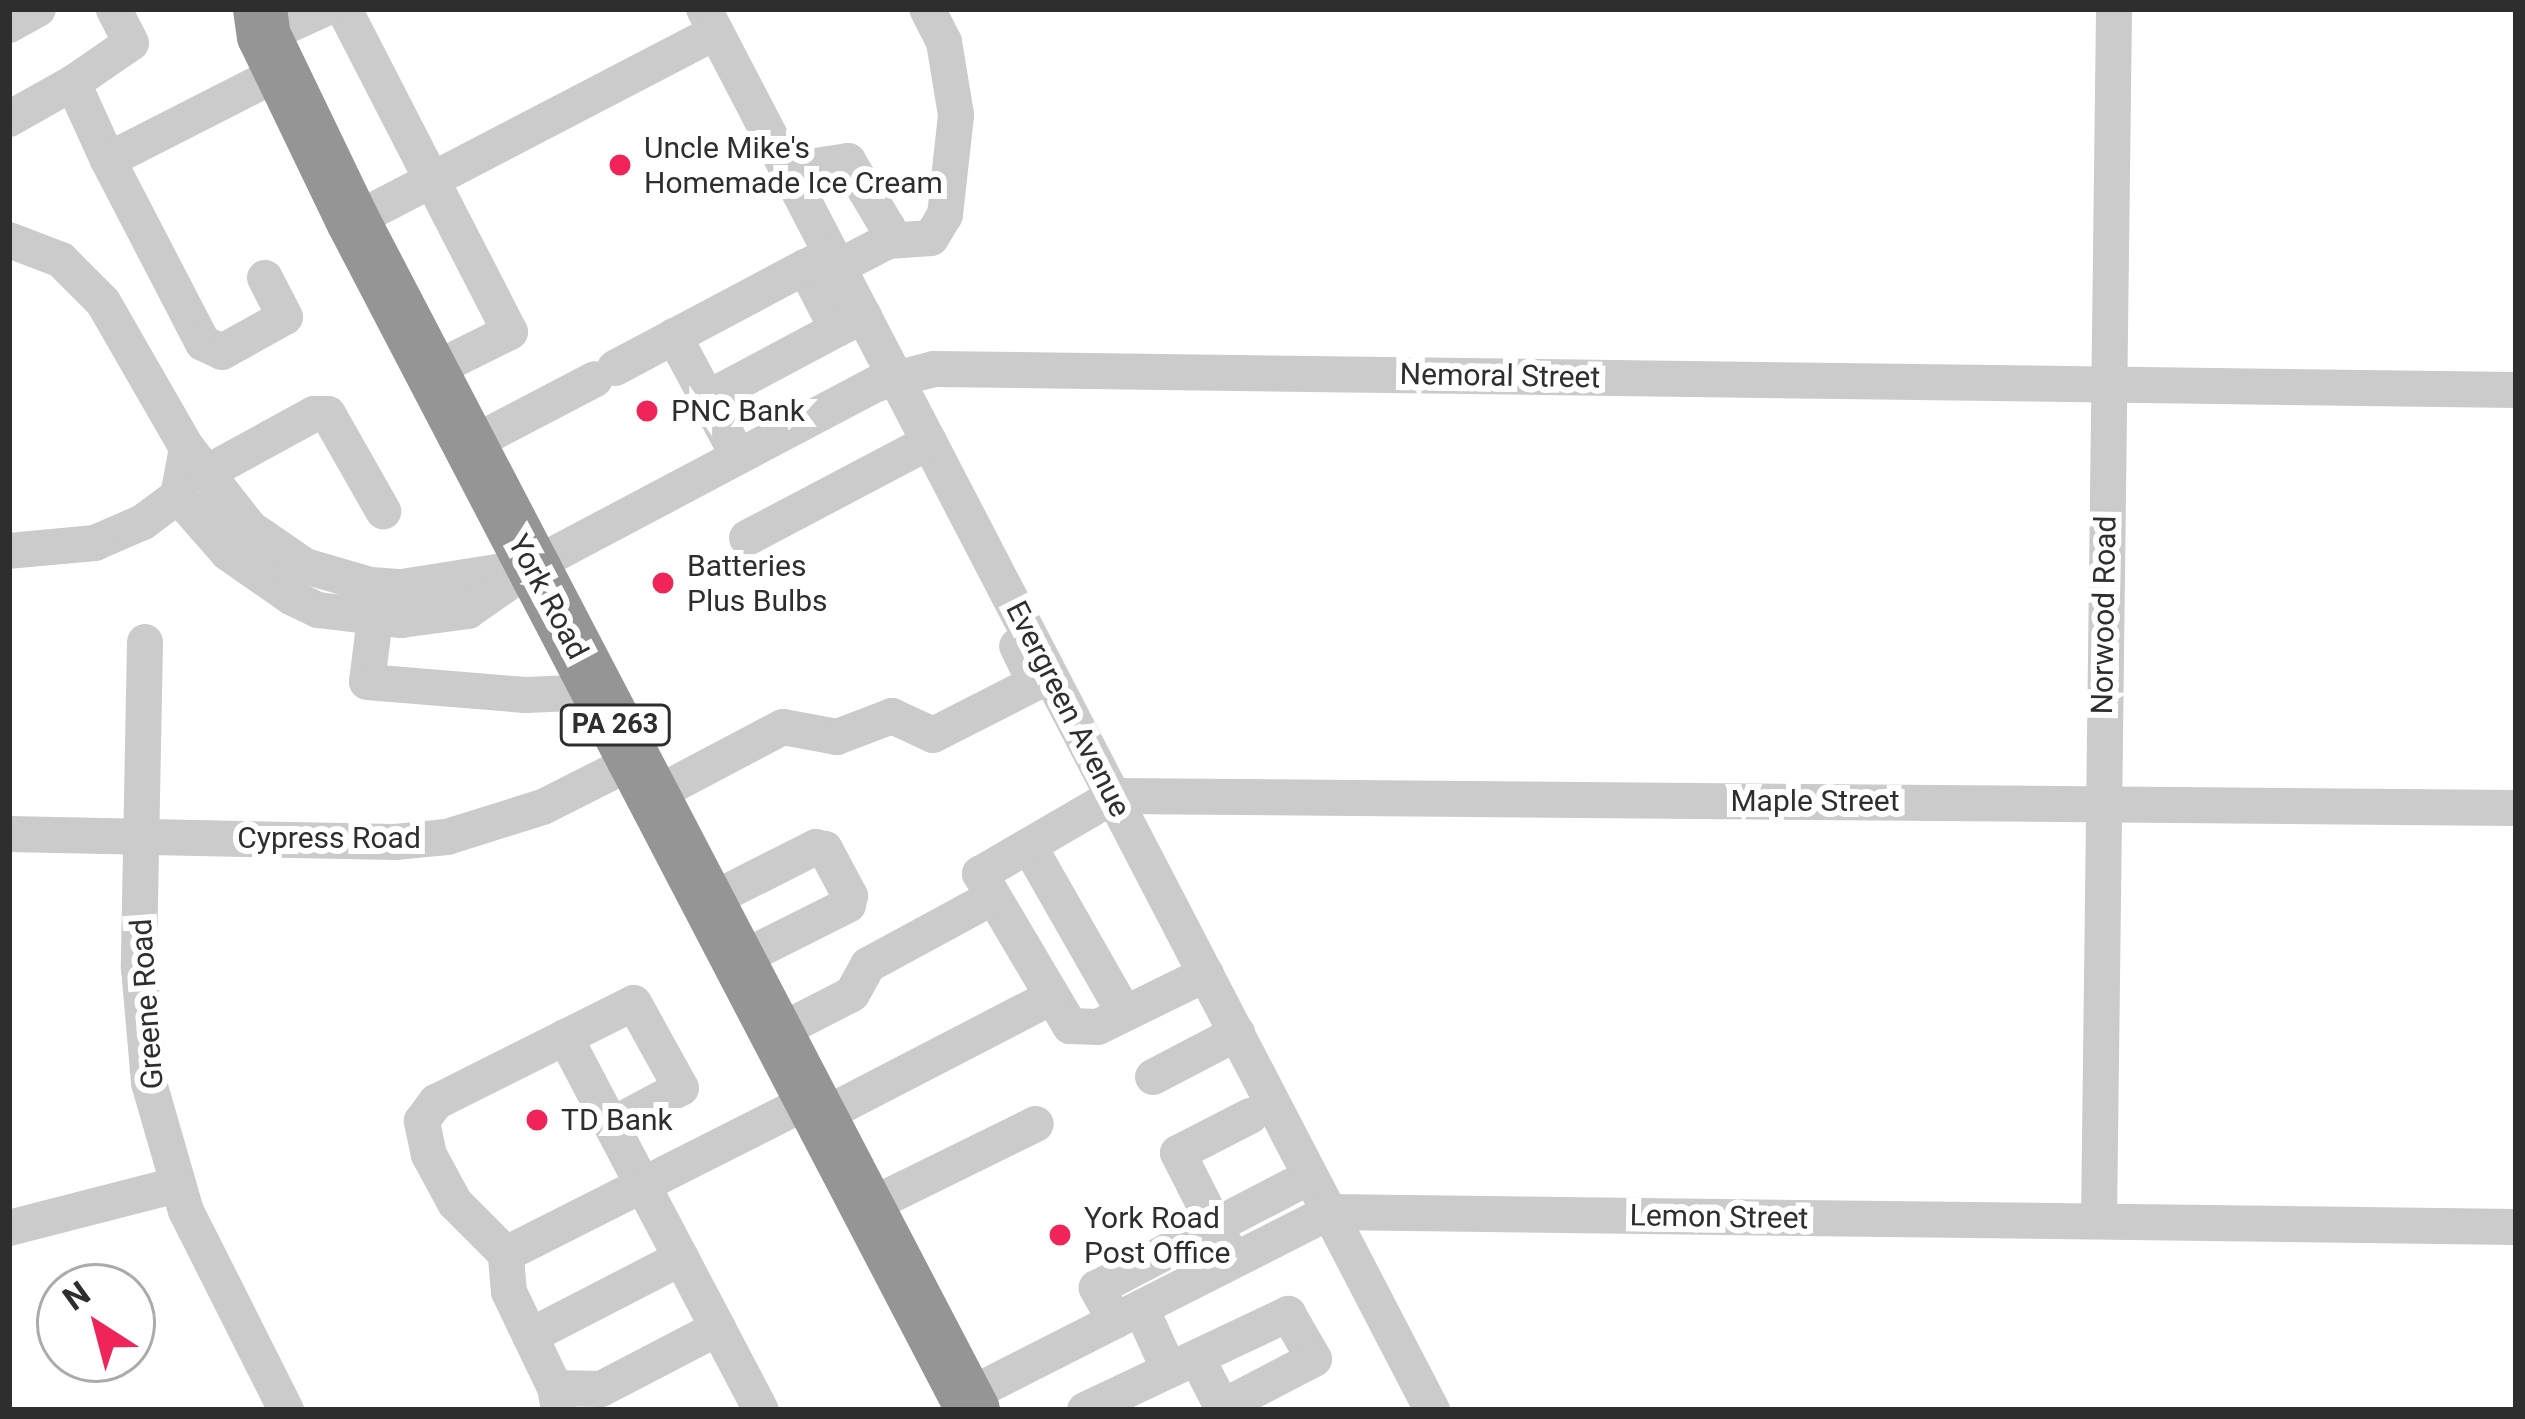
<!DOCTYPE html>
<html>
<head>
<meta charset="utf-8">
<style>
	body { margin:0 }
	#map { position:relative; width:2525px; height:1419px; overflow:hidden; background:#fff; font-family:Roboto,sans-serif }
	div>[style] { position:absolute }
	.minor>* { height:36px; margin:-18px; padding:0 18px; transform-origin:18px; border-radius:18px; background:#cbcbcb }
	.highway>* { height:54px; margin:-27px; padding:0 27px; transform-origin:27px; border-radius:27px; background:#959595 }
	.dots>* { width:33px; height:33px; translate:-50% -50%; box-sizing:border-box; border:6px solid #fff; border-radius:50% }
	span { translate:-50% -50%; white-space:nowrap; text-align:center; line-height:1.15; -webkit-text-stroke:12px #fff; paint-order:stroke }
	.shield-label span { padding:3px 9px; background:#fff; border:3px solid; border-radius:9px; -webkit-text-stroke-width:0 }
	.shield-label { font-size:27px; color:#2e2e2e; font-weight:700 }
	.poi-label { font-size:30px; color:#2e2e2e }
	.left { translate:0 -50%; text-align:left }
	.street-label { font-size:30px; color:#2e2e2e }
	.frame { position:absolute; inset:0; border:12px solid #2e2e2e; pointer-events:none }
	.north { position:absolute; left:36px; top:1263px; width:120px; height:120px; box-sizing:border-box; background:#fff; border:3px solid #ababab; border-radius:50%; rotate:324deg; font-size:33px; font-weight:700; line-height:48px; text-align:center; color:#2e2e2e }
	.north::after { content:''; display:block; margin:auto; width:42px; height:54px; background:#f02458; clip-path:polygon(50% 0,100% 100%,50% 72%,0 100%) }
</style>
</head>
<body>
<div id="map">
	<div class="minor">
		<div style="left:344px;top:9px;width:363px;rotate:62.8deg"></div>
		<div style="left:510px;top:332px;width:88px;rotate:153.7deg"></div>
		<div style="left:704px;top:9px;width:1579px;rotate:62.54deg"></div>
		<div style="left:9px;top:25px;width:33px;rotate:-29deg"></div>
		<div style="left:264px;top:36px;width:66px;rotate:-24.2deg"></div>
		<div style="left:73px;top:83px;width:70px;rotate:-34.6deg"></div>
		<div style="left:131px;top:43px;width:38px;rotate:-117deg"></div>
		<div style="left:9px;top:119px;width:73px;rotate:-29.4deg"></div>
		<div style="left:73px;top:83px;width:85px;rotate:65.6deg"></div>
		<div style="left:108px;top:160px;width:194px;rotate:-27deg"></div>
		<div style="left:108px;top:160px;width:206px;rotate:62.6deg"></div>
		<div style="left:203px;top:343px;width:21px;rotate:25deg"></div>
		<div style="left:222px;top:352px;width:72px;rotate:-29.1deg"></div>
		<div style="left:285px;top:317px;width:44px;rotate:-117.1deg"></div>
		<div style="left:788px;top:170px;width:61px;rotate:-8.5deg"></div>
		<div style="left:848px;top:161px;width:78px;rotate:59.2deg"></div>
		<div style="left:888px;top:228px;width:13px;rotate:90deg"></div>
		<div style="left:888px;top:241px;width:56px;rotate:152.5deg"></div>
		<div style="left:838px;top:267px;width:15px;rotate:-132deg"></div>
		<div style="left:828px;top:256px;width:25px;rotate:154deg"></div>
		<div style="left:805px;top:267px;width:70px;rotate:62.7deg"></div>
		<div style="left:837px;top:329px;width:30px;rotate:-26deg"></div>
		<div style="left:353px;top:221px;width:409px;rotate:-27.5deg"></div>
		<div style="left:9px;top:240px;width:56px;rotate:21deg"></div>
		<div style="left:61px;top:260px;width:59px;rotate:45deg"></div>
		<div style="left:103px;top:302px;width:168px;rotate:60.1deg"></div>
		<div style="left:187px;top:448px;width:49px;rotate:100.6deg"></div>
		<div style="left:178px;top:496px;width:44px;rotate:143.4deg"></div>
		<div style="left:143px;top:522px;width:52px;rotate:156.4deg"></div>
		<div style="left:95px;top:543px;width:86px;rotate:174.7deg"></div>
		<div style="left:888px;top:241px;width:43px;rotate:-4deg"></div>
		<div style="left:931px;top:238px;width:27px;rotate:-59deg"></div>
		<div style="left:945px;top:215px;width:101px;rotate:-83.7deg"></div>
		<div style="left:956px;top:115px;width:74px;rotate:-99.3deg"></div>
		<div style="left:944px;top:42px;width:37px;rotate:-117deg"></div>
		<div style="left:674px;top:336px;width:136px;rotate:61.9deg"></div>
		<div style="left:615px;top:368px;width:215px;rotate:-28deg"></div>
		<div style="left:706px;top:399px;width:149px;rotate:-28.1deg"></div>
		<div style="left:469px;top:445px;width:142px;rotate:-27.6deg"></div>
		<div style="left:187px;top:448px;width:102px;rotate:51.8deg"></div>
		<div style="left:250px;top:528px;width:67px;rotate:34.6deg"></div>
		<div style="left:305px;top:566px;width:68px;rotate:16.3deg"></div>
		<div style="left:370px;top:585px;width:32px;rotate:4deg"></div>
		<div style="left:402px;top:587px;width:115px;rotate:-9deg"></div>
		<div style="left:204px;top:474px;width:125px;rotate:-28.6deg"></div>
		<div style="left:314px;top:414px;width:14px"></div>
		<div style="left:328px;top:414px;width:112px;rotate:60.4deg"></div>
		<div style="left:178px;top:496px;width:76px;rotate:48.7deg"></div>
		<div style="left:228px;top:553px;width:77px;rotate:34.9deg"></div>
		<div style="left:291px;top:597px;width:30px;rotate:26deg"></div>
		<div style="left:318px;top:610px;width:84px;rotate:6.9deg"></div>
		<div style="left:401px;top:620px;width:68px;rotate:-7.7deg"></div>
		<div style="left:468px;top:611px;width:78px;rotate:-35.1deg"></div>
		<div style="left:532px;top:566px;width:389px;rotate:-27.9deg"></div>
		<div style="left:876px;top:384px;width:60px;rotate:-14.5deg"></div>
		<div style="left:934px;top:369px;width:1582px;rotate:0.76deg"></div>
		<div style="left:747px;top:538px;width:206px;rotate:-27.8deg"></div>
		<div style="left:375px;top:618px;width:64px;rotate:97.1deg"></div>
		<div style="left:367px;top:682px;width:159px;rotate:4.7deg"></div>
		<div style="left:525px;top:695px;width:73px;rotate:-2.4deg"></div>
		<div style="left:145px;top:642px;width:326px;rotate:91.1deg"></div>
		<div style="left:139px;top:968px;width:115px;rotate:85deg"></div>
		<div style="left:149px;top:1083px;width:133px;rotate:73.9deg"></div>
		<div style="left:186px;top:1211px;width:223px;rotate:63.3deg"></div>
		<div style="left:652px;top:796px;width:148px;rotate:-27.8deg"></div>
		<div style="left:783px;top:727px;width:55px;rotate:10.5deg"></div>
		<div style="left:837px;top:737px;width:59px;rotate:-20.9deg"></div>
		<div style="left:892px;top:716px;width:45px;rotate:24.9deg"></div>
		<div style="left:933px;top:735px;width:114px;rotate:-27deg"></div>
		<div style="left:1035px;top:683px;width:41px;rotate:-115.9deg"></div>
		<div style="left:9px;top:834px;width:386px;rotate:1.2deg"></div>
		<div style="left:395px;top:842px;width:52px;rotate:-5.5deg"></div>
		<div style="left:447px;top:837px;width:101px;rotate:-17.4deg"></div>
		<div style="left:543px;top:807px;width:102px;rotate:-26.8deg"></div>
		<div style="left:1029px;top:846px;width:193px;rotate:60.3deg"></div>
		<div style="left:707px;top:902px;width:122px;rotate:-26.8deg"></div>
		<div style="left:816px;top:847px;width:9px;rotate:13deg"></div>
		<div style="left:825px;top:849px;width:53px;rotate:62deg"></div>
		<div style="left:850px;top:896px;width:9px;rotate:103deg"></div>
		<div style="left:848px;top:905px;width:123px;rotate:153.4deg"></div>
		<div style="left:1206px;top:974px;width:120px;rotate:153.9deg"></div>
		<div style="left:1098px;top:1027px;width:28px;rotate:-178deg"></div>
		<div style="left:1070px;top:1026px;width:177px;rotate:-120.6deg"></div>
		<div style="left:980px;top:874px;width:155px;rotate:-30.2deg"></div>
		<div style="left:1114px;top:796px;width:1402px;rotate:0.49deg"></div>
		<div style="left:776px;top:1033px;width:85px;rotate:-27.2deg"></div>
		<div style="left:852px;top:994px;width:33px;rotate:-61deg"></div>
		<div style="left:868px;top:965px;width:142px;rotate:-28.5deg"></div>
		<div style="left:565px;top:1037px;width:421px;rotate:62.3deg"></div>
		<div style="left:1153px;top:1077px;width:95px;rotate:-27.6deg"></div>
		<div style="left:1250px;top:1116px;width:81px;rotate:152.8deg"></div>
		<div style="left:1178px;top:1153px;width:82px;rotate:63.1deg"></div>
		<div style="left:1215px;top:1226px;width:87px;rotate:-27.5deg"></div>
		<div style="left:820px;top:1117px;width:259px;rotate:-27.4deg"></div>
		<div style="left:867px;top:1207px;width:188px;rotate:-26.2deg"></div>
		<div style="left:2099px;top:1221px;width:1212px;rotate:-89.29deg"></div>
		<div style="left:9px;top:1228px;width:173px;rotate:-14.4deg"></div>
		<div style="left:506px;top:1254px;width:72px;rotate:-135deg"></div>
		<div style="left:455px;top:1203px;width:55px;rotate:-118.4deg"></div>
		<div style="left:429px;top:1155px;width:35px;rotate:-102deg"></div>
		<div style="left:422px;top:1121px;width:24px;rotate:-54deg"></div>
		<div style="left:436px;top:1102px;width:221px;rotate:-26.6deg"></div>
		<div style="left:634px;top:1003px;width:97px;rotate:61.1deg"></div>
		<div style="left:681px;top:1088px;width:78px;rotate:151.8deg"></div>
		<div style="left:1141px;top:1308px;width:68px;rotate:65.7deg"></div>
		<div style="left:1115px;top:1321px;width:38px;rotate:-119deg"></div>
		<div style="left:1097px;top:1288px;width:133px;rotate:-27.7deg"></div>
		<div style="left:1215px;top:1226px;width:24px;rotate:62deg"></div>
		<div style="left:530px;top:1336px;width:170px;rotate:-27.3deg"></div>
		<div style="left:555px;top:1388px;width:46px;rotate:1.2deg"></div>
		<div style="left:601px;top:1389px;width:132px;rotate:-27.5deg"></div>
		<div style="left:967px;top:1396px;width:406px;rotate:-26.9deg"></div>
		<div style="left:1329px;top:1212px;width:1187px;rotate:0.72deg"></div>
		<div style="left:559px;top:1410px;width:22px;rotate:-100deg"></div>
		<div style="left:555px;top:1388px;width:106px;rotate:-115.6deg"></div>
		<div style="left:509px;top:1292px;width:38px;rotate:-95deg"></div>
		<div style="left:506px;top:1254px;width:342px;rotate:-26.8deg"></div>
		<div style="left:1085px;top:1410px;width:225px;rotate:-25.3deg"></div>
		<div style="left:1288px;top:1314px;width:52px;rotate:60deg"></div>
		<div style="left:1314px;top:1359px;width:104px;rotate:152.4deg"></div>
		<div style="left:1222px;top:1407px;width:55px;rotate:-117deg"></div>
	</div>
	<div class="highway">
		<div style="left:260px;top:9px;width:27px;rotate:82deg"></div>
		<div style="left:264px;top:36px;width:205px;rotate:64.3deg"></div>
		<div style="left:353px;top:221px;width:1341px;rotate:62.46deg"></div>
	</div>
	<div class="dots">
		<div style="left:620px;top:165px;background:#f02458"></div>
		<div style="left:647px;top:411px;background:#f02458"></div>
		<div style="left:663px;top:583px;background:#f02458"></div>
		<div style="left:537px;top:1120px;background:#f02458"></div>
		<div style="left:1060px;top:1235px;background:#f02458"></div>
	</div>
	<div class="shield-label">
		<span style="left:615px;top:725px">PA 263</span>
	</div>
	<div class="poi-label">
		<span class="left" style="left:644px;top:165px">Uncle Mike's<br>Homemade Ice Cream</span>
		<span class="left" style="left:671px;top:411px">PNC Bank</span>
		<span class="left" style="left:687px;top:583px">Batteries<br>Plus Bulbs</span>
		<span class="left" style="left:561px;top:1120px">TD Bank</span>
		<span class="left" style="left:1084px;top:1235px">York Road<br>Post Office</span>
	</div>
	<div class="street-label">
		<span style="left:1500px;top:376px;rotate:1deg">Nemoral Street</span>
		<span style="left:548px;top:597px;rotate:62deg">York Road</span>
		<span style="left:2104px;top:615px;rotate:-89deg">Norwood Road</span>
		<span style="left:1068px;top:709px;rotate:63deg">Evergreen Avenue</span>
		<span style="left:1815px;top:801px">Maple Street</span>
		<span style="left:329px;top:838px">Cypress Road</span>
		<span style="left:147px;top:1004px;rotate:-94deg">Greene Road</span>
		<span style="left:1719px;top:1217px;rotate:1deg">Lemon Street</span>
	</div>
	<div class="frame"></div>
	<div class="north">N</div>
</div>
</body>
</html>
